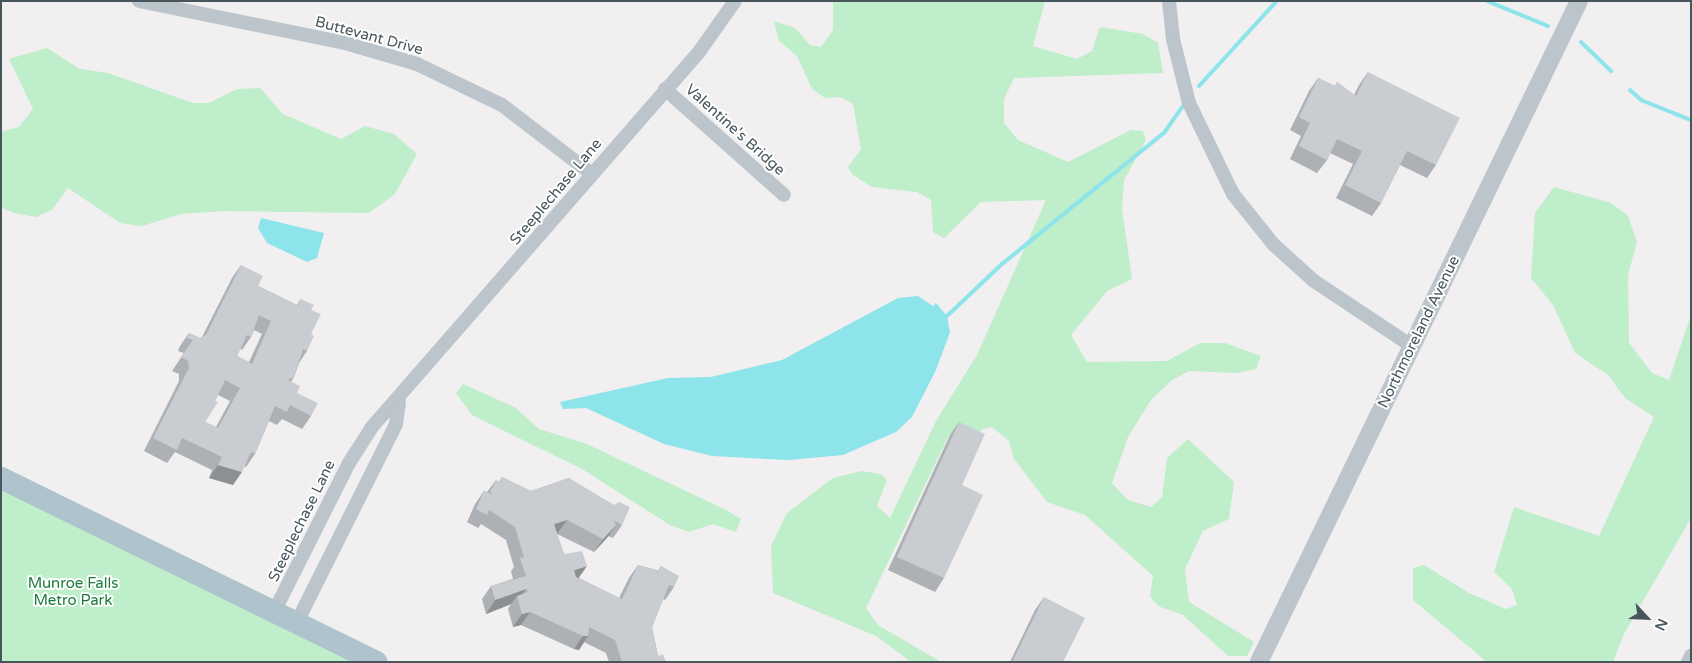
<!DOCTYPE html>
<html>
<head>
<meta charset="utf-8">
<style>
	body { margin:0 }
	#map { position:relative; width:1692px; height:663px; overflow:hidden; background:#f1efef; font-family:"Varela Round",sans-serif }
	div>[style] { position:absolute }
	.green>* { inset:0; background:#beeeca }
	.water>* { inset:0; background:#8de4ea }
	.stream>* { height:4px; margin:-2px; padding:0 2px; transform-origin:2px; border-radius:2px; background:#8de4ea }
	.minor>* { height:14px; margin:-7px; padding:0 7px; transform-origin:7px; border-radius:7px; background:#bbc5cb }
	.tertiary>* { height:18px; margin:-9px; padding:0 9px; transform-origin:9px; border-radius:9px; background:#bbc5cb }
	.primary>* { height:22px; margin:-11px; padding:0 11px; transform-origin:11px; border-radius:11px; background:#afc3cd }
	.wall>* { inset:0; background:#adb0b4 }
	.shaded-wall>* { inset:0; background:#8d9092 }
	.building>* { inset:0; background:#c9cdd1 }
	span { translate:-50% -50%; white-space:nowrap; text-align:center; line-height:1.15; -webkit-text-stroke:4px #fff; paint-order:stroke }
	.street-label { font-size:15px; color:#47555c }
	.park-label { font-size:15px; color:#197c3c }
	.frame { position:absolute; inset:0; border:2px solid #47555c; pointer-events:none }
	.north { position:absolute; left:1622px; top:593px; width:50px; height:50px; -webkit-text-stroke:4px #fff; paint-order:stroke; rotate:115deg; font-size:14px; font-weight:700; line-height:20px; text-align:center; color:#47555c }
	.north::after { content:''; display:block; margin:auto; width:18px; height:22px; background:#47555c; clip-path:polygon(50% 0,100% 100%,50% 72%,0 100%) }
</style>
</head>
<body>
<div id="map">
	<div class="green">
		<div style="clip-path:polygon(833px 1px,1045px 1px,1033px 46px,1077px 59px,1092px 51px,1100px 27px,1143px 34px,1158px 43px,1163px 73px,1014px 78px,1004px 99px,1004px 123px,1018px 140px,1068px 162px,1131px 130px,1143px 131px,1146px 140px,1124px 180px,1122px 209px,1132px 279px,1107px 291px,1071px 335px,1087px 362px,1167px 361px,1200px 343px,1225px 343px,1261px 356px,1256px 369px,1237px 373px,1189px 371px,1172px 380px,1151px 400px,1128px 437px,1112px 483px,1128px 500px,1151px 507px,1162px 497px,1167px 458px,1188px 439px,1234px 482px,1229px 519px,1203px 531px,1185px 569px,1189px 602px,1254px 642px,1247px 656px,1228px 656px,1183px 615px,1158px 606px,1150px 596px,1153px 576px,1085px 515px,1047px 502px,1014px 459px,1009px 441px,992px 427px,983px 429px,974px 438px,949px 435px,866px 608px,878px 625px,941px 662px,911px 662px,876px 636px,773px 593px,771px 546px,787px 513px,833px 478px,861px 471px,881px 474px,887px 480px,877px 506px,890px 518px,936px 421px,977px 355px,1046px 200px,981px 202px,944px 238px,933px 232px,931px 200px,917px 192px,872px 187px,853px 175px,848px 167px,861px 149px,853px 104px,840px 97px,825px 98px,812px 89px,797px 56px,779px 41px,774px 21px,795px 28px,810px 45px,821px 47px,833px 30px)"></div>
		<div style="clip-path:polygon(47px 48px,80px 69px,108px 73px,193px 103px,209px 103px,237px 89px,260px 88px,283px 114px,341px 139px,365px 126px,394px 134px,417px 154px,395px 194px,369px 213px,223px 211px,181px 214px,142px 226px,120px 223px,68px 188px,52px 210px,36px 217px,14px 213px,1px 207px,1px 132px,19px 127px,33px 109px,9px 59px)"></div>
		<div style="clip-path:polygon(1554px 187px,1611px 203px,1628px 216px,1637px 242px,1628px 275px,1629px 343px,1652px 373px,1669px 380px,1691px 315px,1691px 518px,1624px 634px,1613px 662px,1487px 662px,1413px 600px,1413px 568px,1424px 565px,1469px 593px,1506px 609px,1517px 605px,1512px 589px,1494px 572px,1514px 507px,1599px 536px,1654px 417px,1625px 398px,1608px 375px,1575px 353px,1553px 305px,1531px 278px,1535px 213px)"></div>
		<div style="clip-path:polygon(463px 384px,516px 408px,539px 429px,587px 444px,726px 510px,741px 519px,736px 532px,713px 524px,689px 532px,670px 525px,582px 469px,472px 415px,456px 393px)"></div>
		<div style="clip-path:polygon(1px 478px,376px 662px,1px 662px)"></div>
	</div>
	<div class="water">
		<div style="clip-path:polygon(261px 218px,324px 233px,317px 258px,307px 262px,267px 243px,258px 228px)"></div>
		<div style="clip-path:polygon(918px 296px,933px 306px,936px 303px,947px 316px,950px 332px,936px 370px,912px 417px,896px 432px,843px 455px,788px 460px,712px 456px,664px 444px,586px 408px,563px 409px,560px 402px,668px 378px,711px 377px,782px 360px,898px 298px)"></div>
	</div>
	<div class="stream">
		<div style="left:1487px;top:1px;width:66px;rotate:22.3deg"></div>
		<div style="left:1581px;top:42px;width:42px;rotate:44deg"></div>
		<div style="left:1199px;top:86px;width:115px;rotate:-47.5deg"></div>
		<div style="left:1630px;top:90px;width:15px;rotate:42deg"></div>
		<div style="left:1641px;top:100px;width:54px;rotate:21.8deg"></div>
		<div style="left:947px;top:316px;width:76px;rotate:-43.4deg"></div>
		<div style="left:1002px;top:264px;width:208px;rotate:-39deg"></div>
		<div style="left:1164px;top:133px;width:33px;rotate:-55deg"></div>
	</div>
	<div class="minor">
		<div style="left:139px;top:1px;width:210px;rotate:11.5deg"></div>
		<div style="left:345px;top:43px;width:75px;rotate:16.3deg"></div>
		<div style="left:417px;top:64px;width:94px;rotate:25.8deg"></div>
		<div style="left:502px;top:105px;width:113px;rotate:37.5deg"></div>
		<div style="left:1169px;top:1px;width:38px;rotate:84deg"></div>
		<div style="left:1173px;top:39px;width:66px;rotate:76deg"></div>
		<div style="left:1189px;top:103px;width:101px;rotate:64.2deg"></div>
		<div style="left:1233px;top:194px;width:64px;rotate:51.3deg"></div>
		<div style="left:1273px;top:244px;width:55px;rotate:42.1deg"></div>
		<div style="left:1314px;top:281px;width:118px;rotate:33.6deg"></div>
		<div style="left:665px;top:89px;width:159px;rotate:41.7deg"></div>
		<div style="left:275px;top:610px;width:165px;rotate:-63.3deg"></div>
		<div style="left:349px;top:463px;width:43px;rotate:-57.4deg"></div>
		<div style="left:372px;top:427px;width:498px;rotate:-48.9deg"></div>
		<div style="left:699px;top:52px;width:62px;rotate:-54.8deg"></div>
		<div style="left:297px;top:622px;width:221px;rotate:-63.4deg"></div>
		<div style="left:396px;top:424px;width:22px;rotate:-82deg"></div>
		<div style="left:1688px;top:662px;width:7px;rotate:-63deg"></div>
	</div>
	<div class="tertiary">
		<div style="left:1259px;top:662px;width:734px;rotate:-64.17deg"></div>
	</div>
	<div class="primary">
		<div style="left:1px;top:478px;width:418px;rotate:26.1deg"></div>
	</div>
	<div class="wall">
		<div style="clip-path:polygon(1368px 72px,1436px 165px,1427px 178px,1400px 165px,1381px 203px,1372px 216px,1336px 198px,1353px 164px,1330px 153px,1327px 160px,1317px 173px,1290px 159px,1301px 136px,1290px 130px,1309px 91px,1318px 78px,1335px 86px,1337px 82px,1354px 95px,1359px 85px)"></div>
		<div style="clip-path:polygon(evenodd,241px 265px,258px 286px,297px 305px,301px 299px,311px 310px,311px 334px,307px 351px,299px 363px,294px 377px,291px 382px,297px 393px,311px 416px,302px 429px,282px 419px,277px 425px,269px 421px,255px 454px,246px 467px,244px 466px,233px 485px,209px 478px,212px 470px,175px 452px,167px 463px,144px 451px,179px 381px,179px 374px,172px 371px,184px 353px,178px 351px,180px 346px,189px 333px,200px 338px,202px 337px,232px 278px,241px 265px,254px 330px,262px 334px,249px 362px,237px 356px,240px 349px,242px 350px,251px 337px,254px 330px,241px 265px,218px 395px,230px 401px,216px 427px,205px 422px,218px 395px)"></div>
		<div style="clip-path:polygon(959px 422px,962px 485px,944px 578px,935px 592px,888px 570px,950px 435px)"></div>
		<div style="clip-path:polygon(502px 477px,531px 491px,569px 478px,622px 525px,613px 538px,608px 536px,594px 552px,557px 534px,564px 554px,579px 578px,619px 598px,629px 578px,638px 565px,658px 571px,661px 566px,674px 587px,665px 600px,663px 599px,652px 627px,658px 656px,666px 662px,609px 662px,606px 653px,584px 642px,579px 650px,574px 649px,521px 625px,513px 627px,508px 609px,511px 604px,486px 614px,482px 599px,491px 586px,513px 579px,511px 571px,514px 567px,506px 540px,481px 524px,478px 528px,467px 522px,475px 504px,484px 491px,487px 492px,496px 480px,499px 482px)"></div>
		<div style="clip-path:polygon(1044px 597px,1063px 662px,1010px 662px,1035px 610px)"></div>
	</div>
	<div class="shaded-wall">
		<div style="clip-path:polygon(218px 465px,242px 472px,233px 485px,209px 478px)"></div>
		<div style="clip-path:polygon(567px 520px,557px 534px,554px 524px)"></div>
		<div style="clip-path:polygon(616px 525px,607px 538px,594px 552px,603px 539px)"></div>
		<div style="clip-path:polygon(587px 566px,578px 579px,564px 583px,574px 570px)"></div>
		<div style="clip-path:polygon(526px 589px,518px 600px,517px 596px,511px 604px,486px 614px,495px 600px)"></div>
		<div style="clip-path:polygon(530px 612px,521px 625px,513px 627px,522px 614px)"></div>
		<div style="clip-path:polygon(583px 636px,588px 636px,579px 650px,574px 649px)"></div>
	</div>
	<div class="building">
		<div style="clip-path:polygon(1368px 72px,1460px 118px,1436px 165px,1407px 151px,1381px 203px,1345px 185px,1362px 151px,1337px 139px,1327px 160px,1299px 146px,1310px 123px,1299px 117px,1318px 78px,1335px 86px,1337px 82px,1356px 96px)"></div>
		<div style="clip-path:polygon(evenodd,241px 265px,263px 276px,258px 286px,298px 306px,301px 299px,314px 305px,311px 310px,321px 314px,311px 334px,314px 336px,307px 351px,303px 349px,294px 377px,288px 380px,300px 386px,297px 393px,318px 403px,311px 416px,290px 405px,287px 412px,275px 406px,255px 454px,251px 452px,242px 472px,218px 465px,222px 457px,182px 438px,177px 450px,153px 438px,189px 368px,188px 361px,181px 357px,193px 340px,187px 338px,189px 333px,200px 338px,206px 335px,241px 265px,259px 315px,271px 321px,252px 364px,237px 356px,247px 335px,251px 337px,259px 315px,241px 265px,225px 380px,240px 388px,218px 428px,205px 422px,218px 402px,215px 401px,225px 380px)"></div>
		<div style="clip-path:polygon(959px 422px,985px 434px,962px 485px,983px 495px,944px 578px,897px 557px)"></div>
		<div style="clip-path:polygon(502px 477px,531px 491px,569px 478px,614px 505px,619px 502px,630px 507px,622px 525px,613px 520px,616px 525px,603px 539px,567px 520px,554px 524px,564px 554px,582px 551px,587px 566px,574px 570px,576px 577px,622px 599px,638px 565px,658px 570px,657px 575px,661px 566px,679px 576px,674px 587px,669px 585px,652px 627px,658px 656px,663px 654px,666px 662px,622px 662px,615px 640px,589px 627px,588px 636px,583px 636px,530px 612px,522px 614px,517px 596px,528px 592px,526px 589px,495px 600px,491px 586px,526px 576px,520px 558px,524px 557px,515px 527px,489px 510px,487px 515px,476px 509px,484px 491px,493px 495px,490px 492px,496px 480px,500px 482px)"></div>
		<div style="clip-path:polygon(1044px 597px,1085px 618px,1063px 662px,1012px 662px)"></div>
	</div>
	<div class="street-label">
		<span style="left:369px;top:36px;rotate:15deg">Buttevant Drive</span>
		<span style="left:735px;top:130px;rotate:42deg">Valentine's Bridge</span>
		<span style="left:556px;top:192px;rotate:-50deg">Steeplechase Lane</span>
		<span style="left:1419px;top:332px;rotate:-64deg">Northmoreland Avenue</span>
		<span style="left:302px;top:521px;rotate:-64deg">Steeplechase Lane</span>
	</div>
	<div class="park-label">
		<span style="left:73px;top:592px">Munroe Falls<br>Metro Park</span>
	</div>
	<div class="frame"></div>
	<div class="north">N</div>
</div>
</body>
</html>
